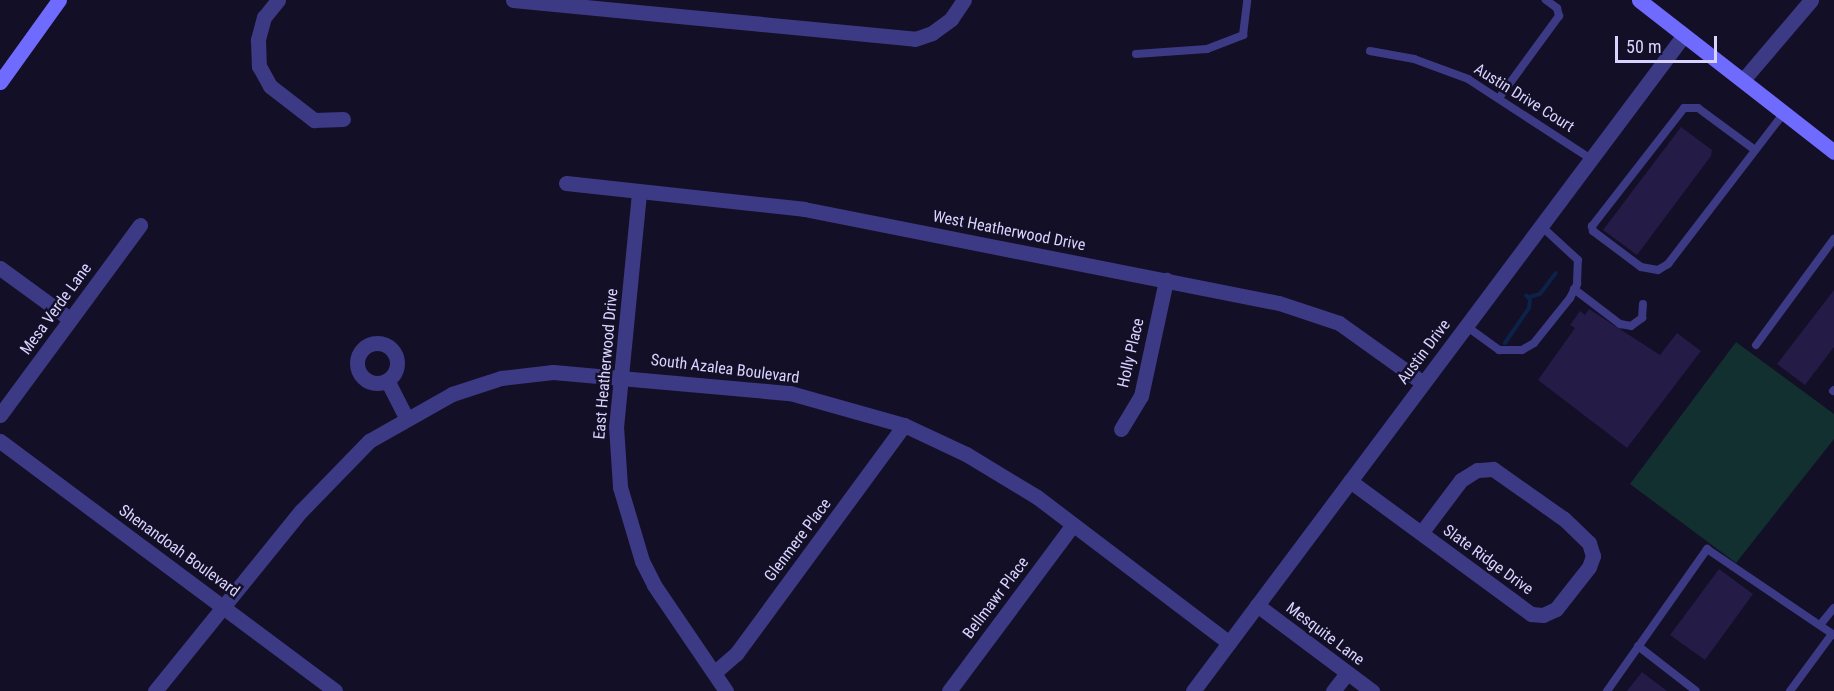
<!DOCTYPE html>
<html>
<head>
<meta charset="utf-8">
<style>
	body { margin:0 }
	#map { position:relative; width:1834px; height:691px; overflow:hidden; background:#130f26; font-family:"Roboto Condensed",sans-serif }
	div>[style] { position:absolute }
	.green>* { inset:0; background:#12302f }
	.stream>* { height:4px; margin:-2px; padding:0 2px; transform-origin:2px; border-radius:2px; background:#0c2248 }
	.building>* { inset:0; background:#241b47 }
	.lane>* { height:8px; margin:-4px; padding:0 4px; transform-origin:4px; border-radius:4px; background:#3d3a85 }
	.street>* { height:15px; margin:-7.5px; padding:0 7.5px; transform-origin:7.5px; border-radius:7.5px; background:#3d3a85 }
	.street>.ring { margin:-7.5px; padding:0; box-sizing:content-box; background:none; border:15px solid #3d3a85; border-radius:50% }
	.secondary>* { height:15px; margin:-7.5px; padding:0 7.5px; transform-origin:7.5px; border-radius:7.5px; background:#6f6bff }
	span { translate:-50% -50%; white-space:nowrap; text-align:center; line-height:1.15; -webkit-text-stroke:5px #130f26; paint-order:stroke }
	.street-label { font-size:16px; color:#d9d4ff }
	.scale { position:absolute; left:1615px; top:36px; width:102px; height:27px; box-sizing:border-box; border:3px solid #d9d4ff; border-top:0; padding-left:8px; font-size:18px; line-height:21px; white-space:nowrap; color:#d9d4ff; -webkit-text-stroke:4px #130f26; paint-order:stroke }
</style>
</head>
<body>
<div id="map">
	<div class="green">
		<div style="clip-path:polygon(1736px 342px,1834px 414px,1834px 439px,1736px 563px,1630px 484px)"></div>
	</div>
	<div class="stream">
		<div style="left:1529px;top:297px;width:11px;rotate:-15deg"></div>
		<div style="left:1540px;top:294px;width:26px;rotate:-53deg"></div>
		<div style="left:1505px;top:343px;width:42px;rotate:-55.6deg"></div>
		<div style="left:1529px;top:308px;width:8px;rotate:-83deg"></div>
		<div style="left:1530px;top:300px;width:6px;rotate:-129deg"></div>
	</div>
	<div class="building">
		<div style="clip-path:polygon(1681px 127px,1712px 150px,1711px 156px,1637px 255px,1603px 230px)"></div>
		<div style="clip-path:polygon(1834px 290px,1834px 347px,1805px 385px,1777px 364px)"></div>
		<div style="clip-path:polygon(1589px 309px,1660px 355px,1677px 333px,1701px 351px,1627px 448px,1538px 380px,1575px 328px,1570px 325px,1580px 311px,1585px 315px)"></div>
		<div style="clip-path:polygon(1719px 569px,1753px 594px,1705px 660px,1670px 635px)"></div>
		<div style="clip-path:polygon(1642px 672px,1667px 691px,1627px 691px)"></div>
	</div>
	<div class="lane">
		<div style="left:1370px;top:51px;width:45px;rotate:10.3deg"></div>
		<div style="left:1414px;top:59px;width:58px;rotate:20.3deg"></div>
		<div style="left:1468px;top:79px;width:147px;rotate:33deg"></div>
		<div style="left:1136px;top:54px;width:71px;rotate:-4deg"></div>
		<div style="left:1207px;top:49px;width:39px;rotate:-21deg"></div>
		<div style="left:1243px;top:35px;width:35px;rotate:-83deg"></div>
		<div style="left:1499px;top:98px;width:102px;rotate:-53.8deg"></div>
		<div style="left:1559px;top:16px;width:8px;rotate:-104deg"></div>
		<div style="left:1557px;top:8px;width:14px;rotate:-144deg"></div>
		<div style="left:1755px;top:150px;width:71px;rotate:-143.6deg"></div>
		<div style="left:1698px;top:108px;width:14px;rotate:180deg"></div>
		<div style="left:1684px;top:108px;width:150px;rotate:127.9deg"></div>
		<div style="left:1592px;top:226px;width:5px;rotate:79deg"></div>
		<div style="left:1593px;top:231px;width:60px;rotate:36.9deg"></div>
		<div style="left:1641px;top:267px;width:17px;rotate:10deg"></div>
		<div style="left:1658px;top:270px;width:12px;rotate:-31deg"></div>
		<div style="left:1668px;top:264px;width:190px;rotate:-52.5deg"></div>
		<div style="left:1574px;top:289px;width:58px;rotate:37.3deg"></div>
		<div style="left:1620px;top:324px;width:11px;rotate:10deg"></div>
		<div style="left:1631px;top:326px;width:14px;rotate:-36deg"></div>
		<div style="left:1642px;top:318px;width:14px;rotate:-86deg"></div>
		<div style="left:1466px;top:326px;width:41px;rotate:36deg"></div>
		<div style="left:1499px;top:350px;width:23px"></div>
		<div style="left:1522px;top:350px;width:14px;rotate:-30deg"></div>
		<div style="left:1534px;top:343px;width:58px;rotate:-51.3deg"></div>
		<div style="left:1570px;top:298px;width:16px;rotate:-63deg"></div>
		<div style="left:1577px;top:284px;width:24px;rotate:-88deg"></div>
		<div style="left:1578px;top:260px;width:50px;rotate:-137.4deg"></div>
		<div style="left:1756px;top:345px;width:132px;rotate:-53.7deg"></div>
		<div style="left:1833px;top:391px;width:1px;rotate:-45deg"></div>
		<div style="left:1820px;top:625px;width:22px;rotate:-51deg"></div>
		<div style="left:1638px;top:646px;width:73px;rotate:37.8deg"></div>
		<div style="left:1607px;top:691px;width:174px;rotate:-54.8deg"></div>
		<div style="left:1707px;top:549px;width:153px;rotate:34.1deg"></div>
		<div style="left:1790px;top:691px;width:71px;rotate:-53.6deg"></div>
	</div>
	<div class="street">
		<div style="left:278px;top:0;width:22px;rotate:129deg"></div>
		<div style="left:264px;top:17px;width:24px;rotate:105deg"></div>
		<div style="left:258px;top:40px;width:26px;rotate:88deg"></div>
		<div style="left:259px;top:66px;width:23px;rotate:61deg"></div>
		<div style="left:270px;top:86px;width:56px;rotate:37.7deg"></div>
		<div style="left:314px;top:120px;width:29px;rotate:-2deg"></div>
		<div style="left:513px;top:0;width:404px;rotate:5.5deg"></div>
		<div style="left:915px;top:39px;width:18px;rotate:-19deg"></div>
		<div style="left:932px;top:33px;width:24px;rotate:-36deg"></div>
		<div style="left:951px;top:19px;width:23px;rotate:-56deg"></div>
		<div style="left:1743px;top:80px;width:105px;rotate:-49.6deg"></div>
		<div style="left:566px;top:183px;width:239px;rotate:6.2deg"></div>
		<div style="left:804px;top:209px;width:484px;rotate:11.2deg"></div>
		<div style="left:1279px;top:303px;width:63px;rotate:18.4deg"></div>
		<div style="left:1339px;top:323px;width:103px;rotate:35.5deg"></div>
		<div style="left:639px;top:193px;width:234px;rotate:95.6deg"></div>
		<div style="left:616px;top:426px;width:61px;rotate:86.2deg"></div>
		<div style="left:620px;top:487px;width:77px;rotate:73.4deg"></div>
		<div style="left:642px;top:561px;width:27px;rotate:63deg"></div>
		<div style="left:654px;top:585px;width:128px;rotate:55.8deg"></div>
		<div style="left:0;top:268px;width:87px;rotate:36.1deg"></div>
		<div class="ring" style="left:357px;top:343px;width:25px;height:25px"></div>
		<div style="left:388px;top:382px;width:39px;rotate:63deg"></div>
		<div style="left:0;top:415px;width:236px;rotate:-53.6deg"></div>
		<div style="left:1121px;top:429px;width:39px;rotate:-59deg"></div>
		<div style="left:1141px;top:396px;width:119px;rotate:-77.8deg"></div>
		<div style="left:0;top:441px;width:418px;rotate:36.7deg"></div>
		<div style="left:1350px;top:481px;width:225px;rotate:36.3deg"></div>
		<div style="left:1531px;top:614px;width:12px;rotate:5deg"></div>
		<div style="left:1543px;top:615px;width:14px;rotate:-25deg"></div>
		<div style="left:1556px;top:609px;width:53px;rotate:-51.8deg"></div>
		<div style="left:1589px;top:567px;width:12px;rotate:-70deg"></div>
		<div style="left:1593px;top:556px;width:14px;rotate:-107deg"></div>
		<div style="left:1589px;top:543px;width:35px;rotate:-136deg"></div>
		<div style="left:1564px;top:519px;width:87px;rotate:-144.8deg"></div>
		<div style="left:1493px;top:469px;width:16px;rotate:176deg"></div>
		<div style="left:1477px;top:470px;width:19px;rotate:148deg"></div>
		<div style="left:1461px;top:480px;width:66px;rotate:127deg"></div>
		<div style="left:1257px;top:605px;width:144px;rotate:36.8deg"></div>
		<div style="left:715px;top:672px;width:28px;rotate:-41deg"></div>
		<div style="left:736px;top:654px;width:284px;rotate:-53.7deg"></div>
		<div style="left:155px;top:691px;width:232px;rotate:-51deg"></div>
		<div style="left:301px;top:511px;width:98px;rotate:-45.8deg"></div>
		<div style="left:369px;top:441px;width:95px;rotate:-29.5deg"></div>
		<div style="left:452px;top:394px;width:52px;rotate:-18.1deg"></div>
		<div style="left:501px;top:378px;width:52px;rotate:-6.6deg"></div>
		<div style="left:553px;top:372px;width:238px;rotate:5.1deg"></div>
		<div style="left:790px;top:393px;width:118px;rotate:15.7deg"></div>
		<div style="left:904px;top:425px;width:68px;rotate:25.1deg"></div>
		<div style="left:966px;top:454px;width:83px;rotate:31.2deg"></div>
		<div style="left:1037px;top:497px;width:241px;rotate:37.2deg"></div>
		<div style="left:949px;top:691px;width:206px;rotate:-53.3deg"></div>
		<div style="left:1193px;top:691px;width:819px;rotate:-53.19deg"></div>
		<div style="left:1333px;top:691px;width:23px;rotate:-52deg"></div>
	</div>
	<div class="secondary">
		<div style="left:1639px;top:0;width:247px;rotate:37.9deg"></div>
		<div style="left:0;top:82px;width:101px;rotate:-54.3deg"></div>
	</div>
	<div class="street-label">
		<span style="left:1524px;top:98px;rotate:32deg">Austin Drive Court</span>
		<span style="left:1009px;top:231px;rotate:11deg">West Heatherwood Drive</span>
		<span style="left:56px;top:309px;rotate:-54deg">Mesa Verde Lane</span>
		<span style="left:1424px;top:352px;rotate:-53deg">Austin Drive</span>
		<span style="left:1131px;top:353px;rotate:-77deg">Holly Place</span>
		<span style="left:606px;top:364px;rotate:-85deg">East Heatherwood Drive</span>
		<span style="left:725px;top:369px;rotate:7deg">South Azalea Boulevard</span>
		<span style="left:798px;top:540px;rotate:-53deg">Glenmere Place</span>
		<span style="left:179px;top:551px;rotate:36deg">Shenandoah Boulevard</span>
		<span style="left:1488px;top:560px;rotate:36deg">Slate Ridge Drive</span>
		<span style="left:996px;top:598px;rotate:-53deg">Bellmawr Place</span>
		<span style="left:1325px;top:634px;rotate:37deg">Mesquite Lane</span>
	</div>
	<div class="scale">50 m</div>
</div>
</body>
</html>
